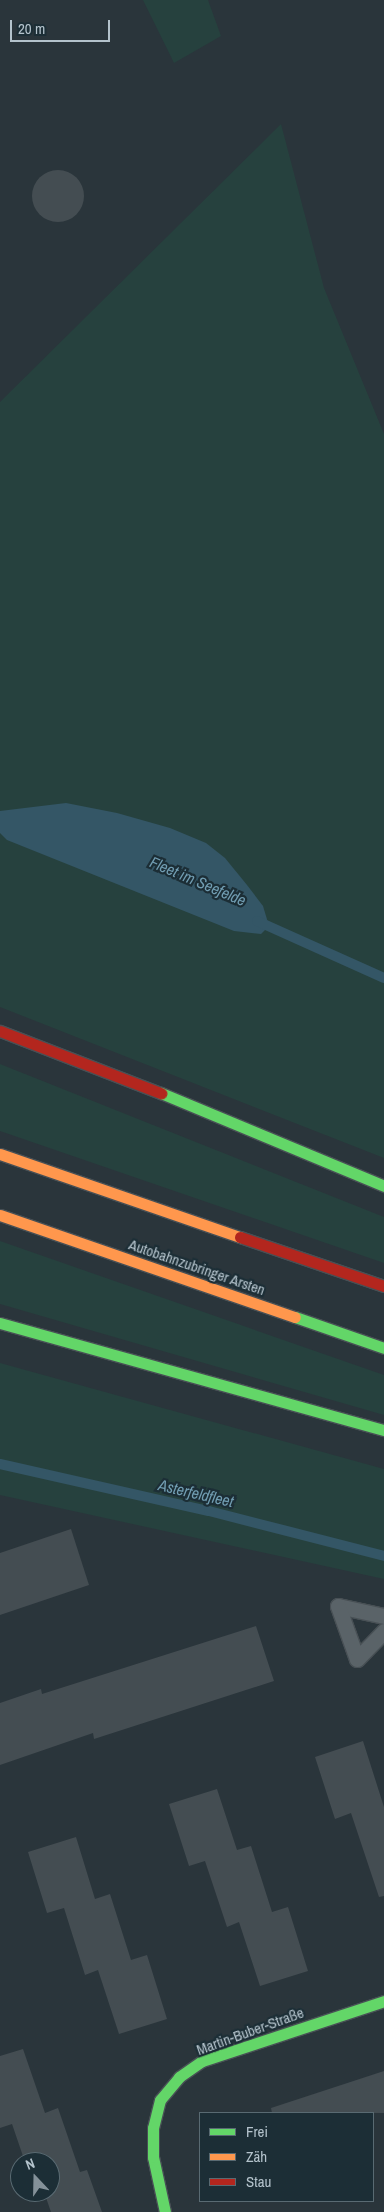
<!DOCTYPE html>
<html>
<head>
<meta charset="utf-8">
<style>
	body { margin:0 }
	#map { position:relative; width:384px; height:2212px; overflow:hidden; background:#2a353b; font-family:"Archivo Narrow",sans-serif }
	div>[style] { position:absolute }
	.green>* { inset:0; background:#26413e }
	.water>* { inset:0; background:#345666 }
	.stream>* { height:10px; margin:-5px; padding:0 5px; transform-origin:5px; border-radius:5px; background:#345666 }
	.building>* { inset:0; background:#444d52 }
	.round { border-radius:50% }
	.roads { filter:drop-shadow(1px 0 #485055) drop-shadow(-1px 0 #485055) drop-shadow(0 1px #485055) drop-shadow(0 -1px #485055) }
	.lane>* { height:15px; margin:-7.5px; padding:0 7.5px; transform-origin:7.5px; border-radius:7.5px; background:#5a6368 }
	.fast>* { height:11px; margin:-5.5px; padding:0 5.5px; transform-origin:5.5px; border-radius:5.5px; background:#63d668 }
	.slow>* { height:11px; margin:-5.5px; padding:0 5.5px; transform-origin:5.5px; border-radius:5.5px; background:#ff974d }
	.jam>* { height:11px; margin:-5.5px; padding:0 5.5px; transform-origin:5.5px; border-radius:5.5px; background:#b3261e }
	span { translate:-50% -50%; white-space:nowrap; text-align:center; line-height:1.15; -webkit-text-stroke:4.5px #1c2e36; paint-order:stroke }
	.street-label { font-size:15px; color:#b4c3cc }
	.water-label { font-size:16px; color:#719db2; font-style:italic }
	.legend { position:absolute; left:199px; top:2112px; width:175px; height:90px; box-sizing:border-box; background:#1c2e36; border:1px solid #596a72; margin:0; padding:6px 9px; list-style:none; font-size:15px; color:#b4c3cc }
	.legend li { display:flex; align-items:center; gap:10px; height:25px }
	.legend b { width:25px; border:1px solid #596a72 }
	.north { position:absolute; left:10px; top:2152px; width:50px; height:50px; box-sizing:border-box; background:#1c2e36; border:1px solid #596a72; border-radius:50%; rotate:339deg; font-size:14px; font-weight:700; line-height:20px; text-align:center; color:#b4c3cc }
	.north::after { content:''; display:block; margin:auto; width:18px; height:22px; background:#849199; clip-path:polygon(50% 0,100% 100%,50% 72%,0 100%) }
	.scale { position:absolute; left:10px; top:20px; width:100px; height:22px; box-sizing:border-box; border:2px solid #b4c3cc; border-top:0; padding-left:6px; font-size:15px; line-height:18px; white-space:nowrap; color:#b4c3cc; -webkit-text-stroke:4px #1c2e36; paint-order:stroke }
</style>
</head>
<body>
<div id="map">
	<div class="green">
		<div style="clip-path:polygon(143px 0,208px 0,221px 36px,174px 63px)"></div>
		<div style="clip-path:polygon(281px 124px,324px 288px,384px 434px,384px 1158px,0 1007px,0 402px)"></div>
		<div style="clip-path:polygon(0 1064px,384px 1217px,384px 1263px,0 1131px)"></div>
		<div style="clip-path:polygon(0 1241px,384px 1375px,384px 1415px,0 1304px)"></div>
		<div style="clip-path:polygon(0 1363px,384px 1469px,384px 1579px,0 1495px)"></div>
	</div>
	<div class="water">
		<div style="clip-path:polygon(66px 803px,117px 813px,170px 828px,206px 843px,225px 858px,247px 885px,263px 906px,269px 926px,261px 934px,234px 931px,7px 840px,0 833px,0 811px)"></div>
	</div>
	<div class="stream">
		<div style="left:257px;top:921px;width:139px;rotate:24.2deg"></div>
		<div style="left:0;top:1464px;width:214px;rotate:12.7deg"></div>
		<div style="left:209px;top:1511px;width:181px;rotate:14.4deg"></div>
	</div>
	<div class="building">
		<div class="round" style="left:32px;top:170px;width:52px;height:52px"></div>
		<div style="clip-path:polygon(71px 1529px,89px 1585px,0 1615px,0 1553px)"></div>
		<div style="clip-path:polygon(256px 1626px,274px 1681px,94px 1739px,93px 1733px,0 1765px,0 1703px,41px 1689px,42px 1694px)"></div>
		<div style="clip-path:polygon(363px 1741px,384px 1807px,384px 1896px,379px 1897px,351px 1813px,335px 1819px,315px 1757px)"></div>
		<div style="clip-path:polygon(217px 1789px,237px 1850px,251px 1846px,272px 1912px,288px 1907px,308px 1971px,260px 1986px,239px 1922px,227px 1927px,205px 1861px,189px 1866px,169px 1804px)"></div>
		<div style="clip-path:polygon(76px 1837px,95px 1899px,110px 1894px,131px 1960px,147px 1955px,167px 2019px,119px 2034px,98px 1970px,85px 1975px,64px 1908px,47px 1913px,28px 1852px)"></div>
		<div style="clip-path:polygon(23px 2049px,45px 2113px,58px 2108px,80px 2172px,87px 2170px,102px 2212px,51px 2212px,44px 2192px,50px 2192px,50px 2162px,25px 2162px,12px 2124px,0 2128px,0 2056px)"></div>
		<div style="clip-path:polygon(384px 2071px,384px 2113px,272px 2113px,271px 2108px)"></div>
	</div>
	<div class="roads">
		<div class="lane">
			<div style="left:384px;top:1616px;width:47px;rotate:-167.7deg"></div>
			<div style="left:338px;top:1606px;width:56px;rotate:70.3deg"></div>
			<div style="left:357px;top:1659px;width:39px;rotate:-46deg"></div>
		</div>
		<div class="fast">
			<div style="left:161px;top:1093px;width:242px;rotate:22.6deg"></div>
			<div style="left:295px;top:1317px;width:94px;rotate:19.2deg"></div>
			<div style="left:0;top:1323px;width:399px;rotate:15.6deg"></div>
			<div style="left:165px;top:2212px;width:56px;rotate:-102.3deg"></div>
			<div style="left:153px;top:2157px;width:29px;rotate:-90deg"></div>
			<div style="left:153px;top:2128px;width:29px;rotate:-76deg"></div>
			<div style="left:160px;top:2100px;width:30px;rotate:-50deg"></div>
			<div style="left:179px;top:2077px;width:28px;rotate:-35deg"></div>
			<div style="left:202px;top:2061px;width:192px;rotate:-18.2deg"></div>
		</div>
		<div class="slow">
			<div style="left:0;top:1154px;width:254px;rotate:19.1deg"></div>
			<div style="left:0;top:1215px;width:312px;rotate:19.1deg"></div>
		</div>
		<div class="jam">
			<div style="left:0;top:1031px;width:173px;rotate:21.1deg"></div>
			<div style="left:240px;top:1237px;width:152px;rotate:18.8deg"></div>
		</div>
	</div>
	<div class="street-label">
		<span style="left:197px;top:1267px;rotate:19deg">Autobahnzubringer Arsten</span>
		<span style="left:250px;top:2031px;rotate:-20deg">Martin-Buber-Straße</span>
	</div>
	<div class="water-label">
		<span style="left:198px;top:881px;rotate:23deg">Fleet im Seefelde</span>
		<span style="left:196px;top:1493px;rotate:13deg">Asterfeldfleet</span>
	</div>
	<ul class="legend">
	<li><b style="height:6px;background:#63d668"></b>Frei</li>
	<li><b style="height:6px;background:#ff974d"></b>Zäh</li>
	<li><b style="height:6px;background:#b3261e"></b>Stau</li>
	</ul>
	<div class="north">N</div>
	<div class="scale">20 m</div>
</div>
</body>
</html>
